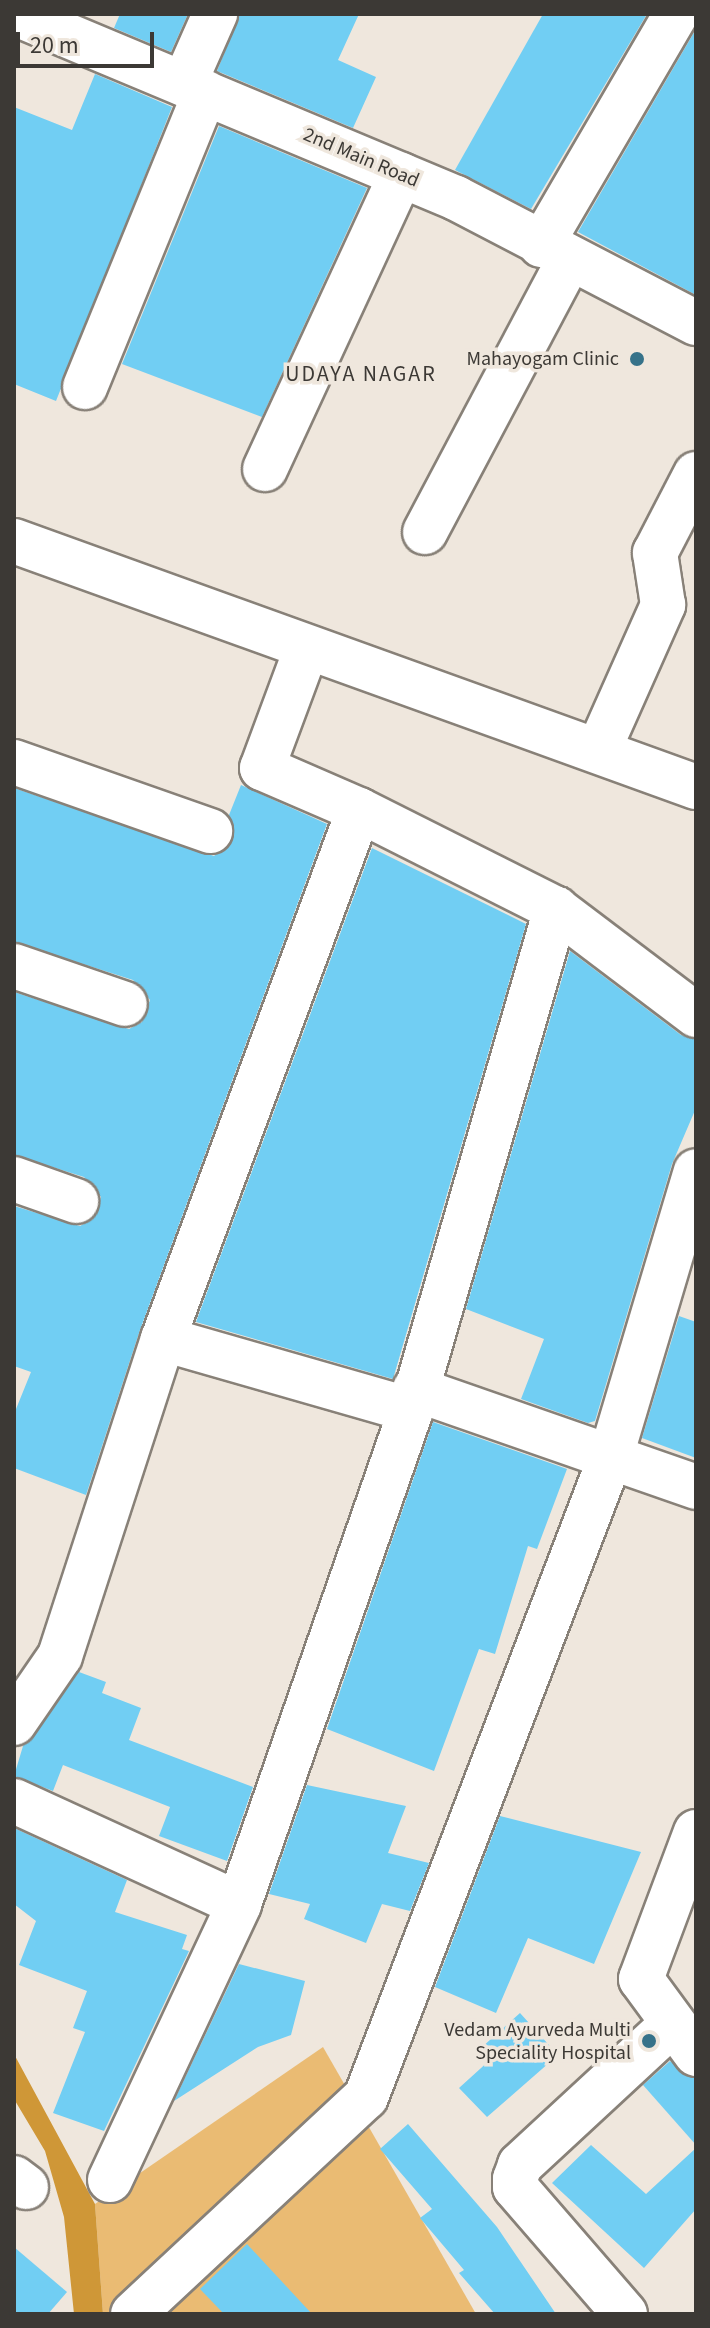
<!DOCTYPE html>
<html>
<head>
<meta charset="utf-8">
<style>
	body { margin:0 }
	#map { position:relative; width:710px; height:2328px; overflow:hidden; background:#efe7dd; font-family:"Source Sans 3",sans-serif }
	div>[style] { position:absolute }
	.green>* { inset:0; background:#eabb73 }
	.water>* { inset:0; background:#cf9737 }
	.building>* { inset:0; background:#71cef3 }
	.roads { filter:drop-shadow(2px 0 #888178) drop-shadow(-2px 0 #888178) drop-shadow(0 2px #888178) drop-shadow(0 -2px #888178) }
	.minor>* { height:44px; margin:-22px; padding:0 22px; transform-origin:22px; border-radius:22px; background:#fff }
	.dots>* { width:22px; height:22px; translate:-50% -50%; box-sizing:border-box; border:4px solid #efe7dd; border-radius:50% }
	span { translate:-50% -50%; white-space:nowrap; text-align:center; line-height:1.15; -webkit-text-stroke:7px #efe7dd; paint-order:stroke }
	.street-label { font-size:20px; color:#3c3935 }
	.poi-label { font-size:20px; color:#3c3935 }
	.right { translate:-100% -50%; text-align:right }
	.neighbourhood-label { font-size:22px; color:#3c3935; letter-spacing:2px }
	.frame { position:absolute; inset:0; border:16px solid #3c3935; pointer-events:none }
	.scale { position:absolute; left:16px; top:32px; width:138px; height:36px; box-sizing:border-box; border:4px solid #3c3935; border-top:0; padding-left:10px; font-size:24px; line-height:28px; white-space:nowrap; color:#3c3935; -webkit-text-stroke:6px #efe7dd; paint-order:stroke }
</style>
</head>
<body>
<div id="map">
	<div class="green">
		<div style="clip-path:polygon(323px 2047px,476px 2314px,103px 2314px,95px 2204px)"></div>
	</div>
	<div class="water">
		<div style="clip-path:polygon(14px 2054px,95px 2204px,103px 2314px,74px 2314px,64px 2217px,45px 2151px,14px 2099px)"></div>
	</div>
	<div class="building">
		<div style="clip-path:polygon(120px 14px,188px 14px,171px 52px,114px 28px)"></div>
		<div style="clip-path:polygon(240px 14px,359px 14px,338px 60px,376px 77px,353px 128px,217px 71px)"></div>
		<div style="clip-path:polygon(543px 14px,647px 14px,531px 209px,455px 170px)"></div>
		<div style="clip-path:polygon(696px 29px,696px 295px,578px 232px)"></div>
		<div style="clip-path:polygon(95px 74px,172px 107px,56px 401px,14px 384px,14px 107px,72px 130px)"></div>
		<div style="clip-path:polygon(219px 126px,367px 188px,262px 417px,122px 364px)"></div>
		<div style="clip-path:polygon(241px 785px,327px 824px,140px 1330px,86px 1495px,14px 1468px,14px 1414px,31px 1372px,14px 1366px,14px 1206px,80px 1226px,93px 1219px,101px 1197px,84px 1177px,14px 1155px,14px 992px,129px 1029px,142px 1022px,150px 1000px,133px 980px,14px 942px,14px 788px,214px 856px,233px 840px,229px 815px)"></div>
		<div style="clip-path:polygon(372px 848px,526px 924px,393px 1379px,196px 1322px)"></div>
		<div style="clip-path:polygon(570px 951px,681px 1035px,696px 1039px,696px 1108px,672px 1164px,595px 1421px,588px 1423px,521px 1399px,544px 1339px,466px 1309px)"></div>
		<div style="clip-path:polygon(679px 1316px,696px 1322px,696px 1458px,642px 1438px)"></div>
		<div style="clip-path:polygon(433px 1422px,567px 1469px,537px 1549px,528px 1546px,495px 1654px,479px 1649px,434px 1771px,327px 1729px)"></div>
		<div style="clip-path:polygon(79px 1672px,106px 1682px,102px 1693px,141px 1708px,129px 1740px,253px 1787px,227px 1861px,159px 1836px,170px 1807px,63px 1765px,53px 1791px,14px 1776px,23px 1746px)"></div>
		<div style="clip-path:polygon(307px 1785px,406px 1806px,388px 1853px,429px 1863px,410px 1911px,382px 1904px,366px 1943px,304px 1919px,310px 1904px,269px 1894px)"></div>
		<div style="clip-path:polygon(500px 1816px,641px 1852px,594px 1964px,528px 1938px,496px 2013px,435px 1987px)"></div>
		<div style="clip-path:polygon(14px 1828px,127px 1880px,115px 1912px,187px 1935px,182px 1949px,189px 1951px,104px 2131px,53px 2113px,85px 2032px,73px 2028px,87px 1991px,19px 1965px,36px 1921px,14px 1904px)"></div>
		<div style="clip-path:polygon(239px 1964px,305px 1981px,291px 2035px,258px 2047px,174px 2101px)"></div>
		<div style="clip-path:polygon(520px 2013px,558px 2055px,487px 2117px,459px 2088px,491px 2059px,481px 2048px)"></div>
		<div style="clip-path:polygon(670px 2061px,696px 2079px,696px 2145px,643px 2085px)"></div>
		<div style="clip-path:polygon(408px 2124px,497px 2227px,556px 2314px,495px 2314px,459px 2273px,464px 2270px,420px 2218px,432px 2209px,380px 2149px)"></div>
		<div style="clip-path:polygon(591px 2145px,646px 2194px,696px 2148px,696px 2209px,644px 2268px,552px 2183px)"></div>
		<div style="clip-path:polygon(247px 2244px,312px 2314px,224px 2314px,200px 2289px)"></div>
		<div style="clip-path:polygon(14px 2247px,67px 2292px,48px 2314px,14px 2314px)"></div>
	</div>
	<div class="roads">
		<div class="minor">
			<div style="left:16px;top:14px;width:477px;rotate:22.7deg"></div>
			<div style="left:456px;top:198px;width:271px;rotate:27.5deg"></div>
			<div style="left:184px;top:84px;width:77px;rotate:-66.1deg"></div>
			<div style="left:541px;top:245px;width:268px;rotate:-59.7deg"></div>
			<div style="left:85px;top:387px;width:318px;rotate:-67.8deg"></div>
			<div style="left:265px;top:469px;width:324px;rotate:-65.2deg"></div>
			<div style="left:425px;top:532px;width:310px;rotate:-62.1deg"></div>
			<div style="left:14px;top:541px;width:725px;rotate:19.83deg"></div>
			<div style="left:306px;top:650px;width:126px;rotate:110.4deg"></div>
			<div style="left:262px;top:768px;width:106px;rotate:23.4deg"></div>
			<div style="left:599px;top:749px;width:158px;rotate:-66deg"></div>
			<div style="left:663px;top:605px;width:53px;rotate:-98.7deg"></div>
			<div style="left:655px;top:553px;width:89px;rotate:-62.6deg"></div>
			<div style="left:14px;top:762px;width:208px;rotate:19.4deg"></div>
			<div style="left:14px;top:966px;width:117px;rotate:18.9deg"></div>
			<div style="left:14px;top:1179px;width:66px;rotate:19.5deg"></div>
			<div style="left:163px;top:1339px;width:258px;rotate:16deg"></div>
			<div style="left:415px;top:1389px;width:298px;rotate:19.2deg"></div>
			<div style="left:14px;top:1723px;width:81px;rotate:-55.5deg"></div>
			<div style="left:60px;top:1656px;width:333px;rotate:-72deg"></div>
			<div style="left:163px;top:1339px;width:564px;rotate:-69.67deg"></div>
			<div style="left:359px;top:810px;width:220px;rotate:26.7deg"></div>
			<div style="left:556px;top:909px;width:176px;rotate:37.1deg"></div>
			<div style="left:14px;top:1801px;width:247px;rotate:24.6deg"></div>
			<div style="left:696px;top:1832px;width:157px;rotate:110.5deg"></div>
			<div style="left:641px;top:1979px;width:93px;rotate:53.7deg"></div>
			<div style="left:14px;top:2178px;width:15px;rotate:37deg"></div>
			<div style="left:110px;top:2180px;width:305px;rotate:-64.9deg"></div>
			<div style="left:239px;top:1904px;width:523px;rotate:-70.8deg"></div>
			<div style="left:411px;top:1410px;width:522px;rotate:-73.86deg"></div>
			<div style="left:133px;top:2314px;width:318px;rotate:-43deg"></div>
			<div style="left:366px;top:2097px;width:686px;rotate:-69.08deg"></div>
			<div style="left:611px;top:1456px;width:297px;rotate:-73.4deg"></div>
			<div style="left:625px;top:2314px;width:168px;rotate:-130.9deg"></div>
			<div style="left:515px;top:2187px;width:8px;rotate:-90deg"></div>
			<div style="left:515px;top:2179px;width:15px;rotate:-70deg"></div>
			<div style="left:520px;top:2165px;width:206px;rotate:-42.8deg"></div>
		</div>
	</div>
	<div class="dots">
		<div style="left:637px;top:359px;background:#367289"></div>
		<div style="left:649px;top:2041px;background:#367289"></div>
	</div>
	<div class="street-label">
		<span style="left:361px;top:158px;rotate:23deg">2nd Main Road</span>
	</div>
	<div class="poi-label">
		<span class="right" style="left:619px;top:359px">Mahayogam Clinic</span>
		<span class="right" style="left:631px;top:2042px">Vedam Ayurveda Multi<br>Speciality Hospital</span>
	</div>
	<div class="neighbourhood-label">
		<span style="left:361px;top:375px">UDAYA NAGAR</span>
	</div>
	<div class="frame"></div>
	<div class="scale">20 m</div>
</div>
</body>
</html>
